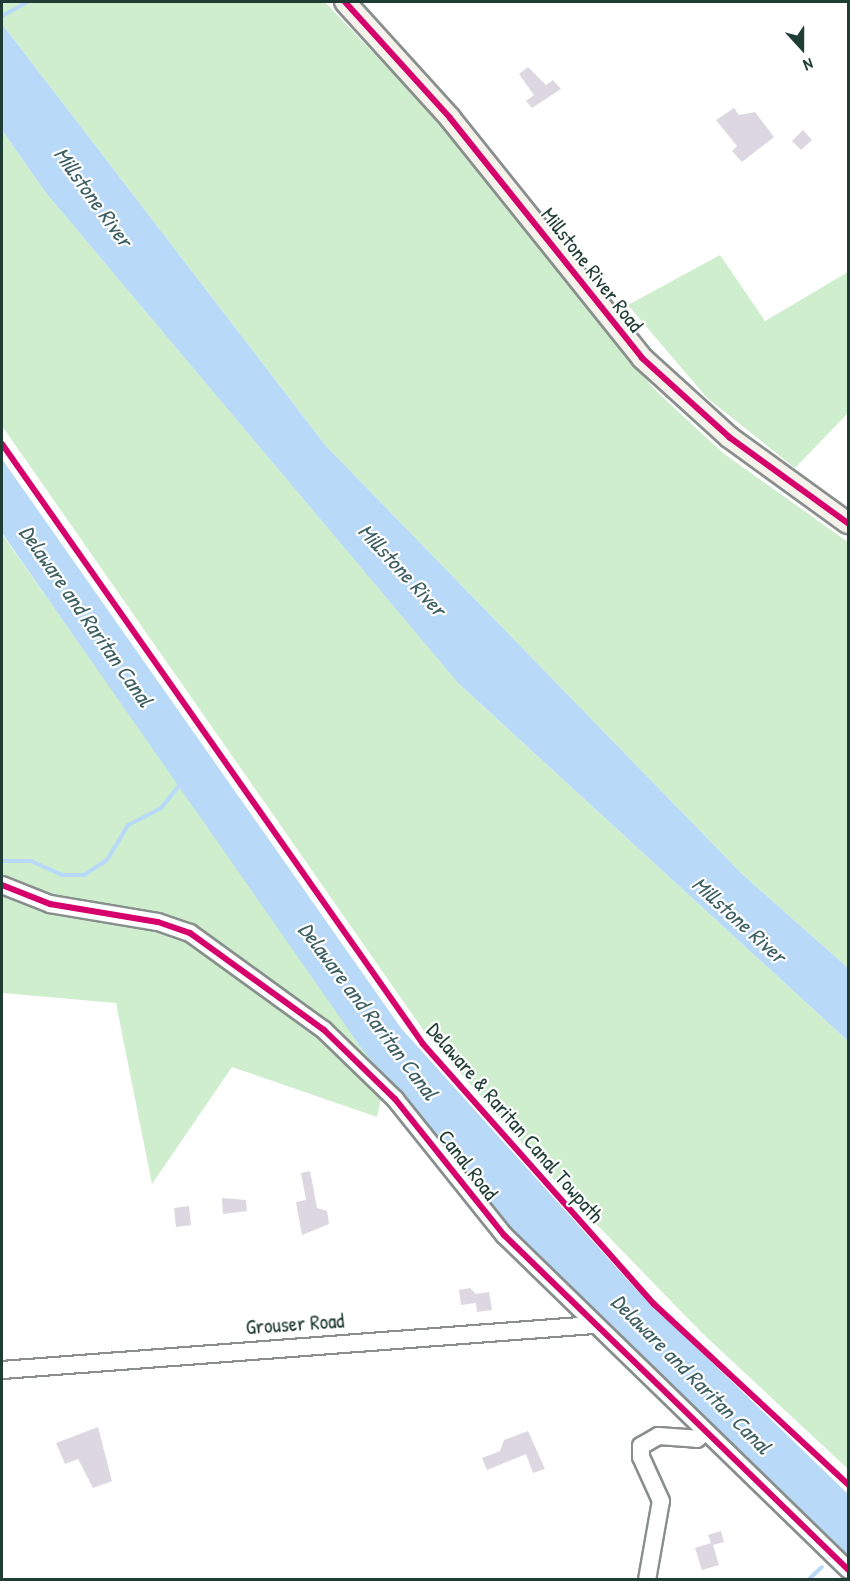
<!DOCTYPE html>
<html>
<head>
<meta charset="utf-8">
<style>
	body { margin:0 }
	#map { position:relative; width:850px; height:1581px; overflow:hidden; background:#fff; font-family:"Patrick Hand",sans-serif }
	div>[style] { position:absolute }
	.green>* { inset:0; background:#ceeece }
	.water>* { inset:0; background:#b8d9f8 }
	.stream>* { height:4px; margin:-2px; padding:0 2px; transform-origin:2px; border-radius:2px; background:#b8d9f8 }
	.building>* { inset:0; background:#dcd7e1 }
	.roads { filter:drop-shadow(2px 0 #898f8d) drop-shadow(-2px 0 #898f8d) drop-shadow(0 2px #898f8d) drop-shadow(0 -2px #898f8d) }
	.minor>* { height:16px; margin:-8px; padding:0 8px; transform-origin:8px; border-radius:8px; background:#fff }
	.major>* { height:20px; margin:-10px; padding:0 10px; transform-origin:10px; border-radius:10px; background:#f5f1eb }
	.cycleway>* { height:6px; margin:-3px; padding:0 3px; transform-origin:3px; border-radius:3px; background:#d6006c }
	span { translate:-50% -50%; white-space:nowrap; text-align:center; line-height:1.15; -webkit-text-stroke:4.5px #fff; paint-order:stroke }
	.street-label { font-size:21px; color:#1f3d34 }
	.water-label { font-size:22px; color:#3e6064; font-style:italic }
	.frame { position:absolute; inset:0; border:3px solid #1f3d34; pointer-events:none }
	.north { position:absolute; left:772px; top:18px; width:60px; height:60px; -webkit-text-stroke:4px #fff; paint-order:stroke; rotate:159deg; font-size:16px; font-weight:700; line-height:24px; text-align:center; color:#1f3d34 }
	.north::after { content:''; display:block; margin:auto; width:21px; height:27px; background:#1f3d34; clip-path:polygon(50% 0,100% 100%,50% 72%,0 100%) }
</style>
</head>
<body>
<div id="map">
	<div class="green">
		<div style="clip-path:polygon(2px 2px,325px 2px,433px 116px,654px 389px,723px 453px,848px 542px,848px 968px,742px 874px,326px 446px,2px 24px)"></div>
		<div style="clip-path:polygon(2px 130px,46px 193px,461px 686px,848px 1041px,848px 1469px,702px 1333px,566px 1193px,426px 1034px,2px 426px)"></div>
		<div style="clip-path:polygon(720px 255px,765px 321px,848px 272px,848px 413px,795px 468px,707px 398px,628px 305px)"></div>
		<div style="clip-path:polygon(2px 534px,386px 1076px,377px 1117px,232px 1067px,152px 1184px,116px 1003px,2px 993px)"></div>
	</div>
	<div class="water">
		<div style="clip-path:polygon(2px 24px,326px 446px,742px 874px,848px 968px,848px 1041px,459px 684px,46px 193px,2px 130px)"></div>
		<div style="clip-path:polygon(2px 459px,401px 1028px,633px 1286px,848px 1494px,848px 1555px,498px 1215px,362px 1049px,2px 533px)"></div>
	</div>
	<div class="stream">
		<div style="left:2px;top:16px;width:29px;rotate:-29deg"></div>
		<div style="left:2px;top:861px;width:29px"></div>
		<div style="left:31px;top:861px;width:34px;rotate:24deg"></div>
		<div style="left:62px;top:875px;width:22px"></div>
		<div style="left:84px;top:875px;width:27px;rotate:-33deg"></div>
		<div style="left:107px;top:860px;width:41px;rotate:-59deg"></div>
		<div style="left:128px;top:825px;width:37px;rotate:-27deg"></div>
		<div style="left:161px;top:808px;width:32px;rotate:-51deg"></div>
		<div style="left:808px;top:1580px;width:19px;rotate:-43deg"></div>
	</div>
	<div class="building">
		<div style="clip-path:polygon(528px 67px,546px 85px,553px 80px,561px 89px,532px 108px,526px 101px,534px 95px,519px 74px)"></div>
		<div style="clip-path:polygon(734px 108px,739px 115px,755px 112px,774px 137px,742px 162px,732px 151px,737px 146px,716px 120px)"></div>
		<div style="clip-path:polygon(803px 130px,812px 140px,801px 150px,792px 141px)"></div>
		<div style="clip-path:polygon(310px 1171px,317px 1208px,327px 1211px,329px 1224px,302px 1235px,296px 1202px,306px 1200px,301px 1173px)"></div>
		<div style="clip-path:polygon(222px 1198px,246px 1200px,247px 1211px,223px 1214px)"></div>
		<div style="clip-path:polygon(189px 1206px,191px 1225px,176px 1227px,174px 1208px)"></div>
		<div style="clip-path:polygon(470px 1288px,476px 1294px,489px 1292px,492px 1310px,477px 1312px,476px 1303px,461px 1305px,459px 1290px)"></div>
		<div style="clip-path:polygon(98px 1427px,112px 1481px,93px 1488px,78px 1459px,65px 1464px,56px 1443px)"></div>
		<div style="clip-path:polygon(528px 1431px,545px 1469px,533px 1473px,526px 1454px,487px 1470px,482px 1458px,500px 1451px,504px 1440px)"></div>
		<div style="clip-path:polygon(721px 1531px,724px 1542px,713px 1545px,719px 1565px,702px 1570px,695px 1548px,711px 1543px,708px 1535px)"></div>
	</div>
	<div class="roads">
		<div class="minor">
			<div style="left:2px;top:885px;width:52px;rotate:21.6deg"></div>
			<div style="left:50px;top:904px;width:109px;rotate:9.5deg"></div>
			<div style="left:158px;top:922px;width:34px;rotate:19deg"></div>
			<div style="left:190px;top:933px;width:165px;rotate:35.9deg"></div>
			<div style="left:324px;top:1030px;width:99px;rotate:44.2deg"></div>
			<div style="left:395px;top:1099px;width:174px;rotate:51.3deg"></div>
			<div style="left:504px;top:1235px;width:480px;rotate:44.2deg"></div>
			<div style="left:2px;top:1370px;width:593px;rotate:-4.35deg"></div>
			<div style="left:647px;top:1580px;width:80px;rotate:-80deg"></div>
			<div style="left:661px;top:1501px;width:48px;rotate:-114.4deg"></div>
			<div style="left:641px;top:1457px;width:11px;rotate:-90deg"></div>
			<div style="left:641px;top:1446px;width:20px;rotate:-30deg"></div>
			<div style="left:658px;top:1436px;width:39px;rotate:4deg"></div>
			<div style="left:697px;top:1439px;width:11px;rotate:-41deg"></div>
		</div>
		<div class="major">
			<div style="left:345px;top:2px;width:156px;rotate:47.8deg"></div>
			<div style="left:450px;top:118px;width:307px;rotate:51.3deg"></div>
			<div style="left:642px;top:358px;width:118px;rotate:42.2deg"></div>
			<div style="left:729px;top:437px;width:147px;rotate:35.9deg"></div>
		</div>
	</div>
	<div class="cycleway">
		<div style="left:345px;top:2px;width:156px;rotate:47.8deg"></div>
		<div style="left:450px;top:118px;width:307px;rotate:51.3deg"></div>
		<div style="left:642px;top:358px;width:118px;rotate:42.2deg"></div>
		<div style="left:729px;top:437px;width:147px;rotate:35.9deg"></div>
		<div style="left:2px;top:444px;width:733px;rotate:54.94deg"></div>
		<div style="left:423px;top:1044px;width:348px;rotate:48.4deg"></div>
		<div style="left:654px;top:1304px;width:265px;rotate:42.9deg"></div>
		<div style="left:2px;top:885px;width:52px;rotate:21.6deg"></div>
		<div style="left:50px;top:904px;width:109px;rotate:9.5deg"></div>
		<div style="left:158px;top:922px;width:34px;rotate:19deg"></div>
		<div style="left:190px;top:933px;width:165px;rotate:35.9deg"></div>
		<div style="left:324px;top:1030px;width:99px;rotate:44.2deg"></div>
		<div style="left:395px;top:1099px;width:174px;rotate:51.3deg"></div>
		<div style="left:504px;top:1235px;width:480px;rotate:44.2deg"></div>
	</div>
	<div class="street-label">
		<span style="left:592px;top:270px;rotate:52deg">Millstone River Road</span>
		<span style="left:515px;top:1123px;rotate:49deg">Delaware &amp; Raritan Canal Towpath</span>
		<span style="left:468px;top:1165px;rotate:52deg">Canal Road</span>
		<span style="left:295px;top:1324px;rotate:-4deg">Grouser Road</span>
	</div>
	<div class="water-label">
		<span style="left:93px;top:197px;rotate:54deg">Millstone River</span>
		<span style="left:402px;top:570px;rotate:47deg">Millstone River</span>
		<span style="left:86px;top:616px;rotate:55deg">Delaware and Raritan Canal</span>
		<span style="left:739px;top:920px;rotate:42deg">Millstone River</span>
		<span style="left:368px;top:1011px;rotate:53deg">Delaware and Raritan Canal</span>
		<span style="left:691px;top:1374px;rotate:45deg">Delaware and Raritan Canal</span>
	</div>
	<div class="frame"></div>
	<div class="north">N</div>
</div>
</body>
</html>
